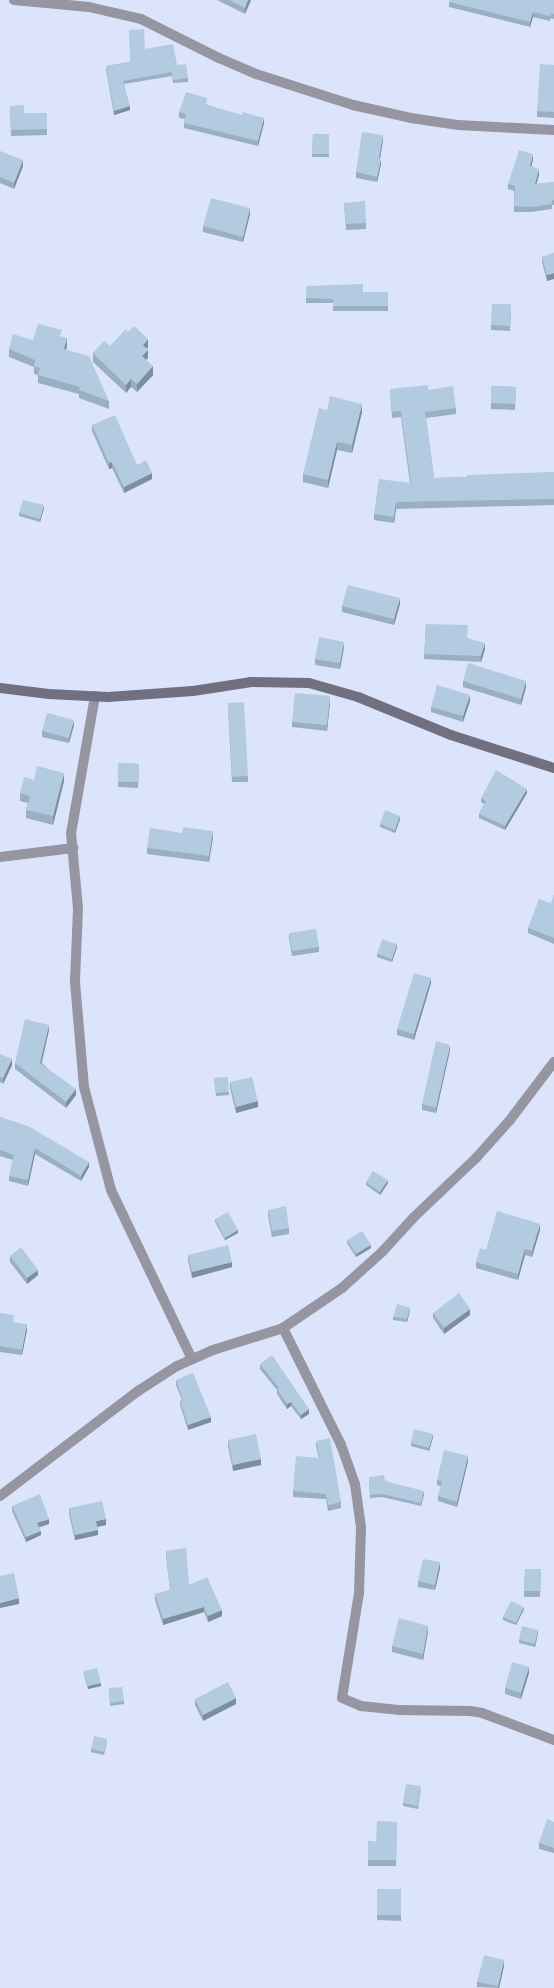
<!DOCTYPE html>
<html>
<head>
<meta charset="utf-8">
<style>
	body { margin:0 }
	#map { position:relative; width:554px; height:1988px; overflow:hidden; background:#dbe4fa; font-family:Georgia,serif }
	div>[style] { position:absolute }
	.street>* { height:10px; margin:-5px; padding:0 5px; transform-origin:5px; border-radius:5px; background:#9695a2 }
	.secondary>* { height:10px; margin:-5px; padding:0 5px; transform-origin:5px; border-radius:5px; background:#717081 }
	.wall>* { inset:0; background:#9aafc1 }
	.shaded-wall>* { inset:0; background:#7d8e9d }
	.building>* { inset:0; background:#b3cbe0 }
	span { translate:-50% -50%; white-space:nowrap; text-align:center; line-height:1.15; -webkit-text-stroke:4px #fff; paint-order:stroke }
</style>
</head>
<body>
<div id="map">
	<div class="street">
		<div style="left:14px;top:0;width:75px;rotate:5.3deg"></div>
		<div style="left:89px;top:7px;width:53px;rotate:13deg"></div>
		<div style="left:141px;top:19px;width:87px;rotate:26.6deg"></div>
		<div style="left:219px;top:58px;width:40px;rotate:23.4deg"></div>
		<div style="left:256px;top:74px;width:102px;rotate:17.7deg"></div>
		<div style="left:353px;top:105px;width:59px;rotate:12.6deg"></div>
		<div style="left:411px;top:118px;width:48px;rotate:8.5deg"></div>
		<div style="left:458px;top:125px;width:96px;rotate:3deg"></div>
		<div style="left:95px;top:696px;width:139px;rotate:99.9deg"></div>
		<div style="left:71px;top:833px;width:76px;rotate:84.7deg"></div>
		<div style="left:78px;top:909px;width:73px;rotate:92.4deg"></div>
		<div style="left:75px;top:982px;width:105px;rotate:85.1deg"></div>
		<div style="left:84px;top:1087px;width:106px;rotate:75.3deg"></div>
		<div style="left:111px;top:1190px;width:187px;rotate:64.4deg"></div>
		<div style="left:0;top:857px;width:74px;rotate:-7deg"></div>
		<div style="left:283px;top:1328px;width:131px;rotate:63.6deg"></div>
		<div style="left:341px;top:1445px;width:41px;rotate:70.3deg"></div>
		<div style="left:355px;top:1484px;width:43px;rotate:82.1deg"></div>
		<div style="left:361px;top:1527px;width:66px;rotate:91.7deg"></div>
		<div style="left:359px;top:1593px;width:106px;rotate:99.2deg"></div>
		<div style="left:342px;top:1698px;width:21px;rotate:23deg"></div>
		<div style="left:361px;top:1706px;width:37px;rotate:6deg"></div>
		<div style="left:398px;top:1710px;width:72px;rotate:0.8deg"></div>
		<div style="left:470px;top:1711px;width:12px;rotate:9deg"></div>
		<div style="left:482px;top:1713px;width:77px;rotate:20.6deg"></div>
		<div style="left:0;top:1496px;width:173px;rotate:-37.3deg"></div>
		<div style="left:138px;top:1391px;width:46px;rotate:-32.7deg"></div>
		<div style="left:177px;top:1366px;width:39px;rotate:-24deg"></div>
		<div style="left:213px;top:1350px;width:73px;rotate:-17.4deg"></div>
		<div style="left:283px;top:1328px;width:71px;rotate:-34.1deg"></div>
		<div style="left:342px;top:1288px;width:54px;rotate:-42deg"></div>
		<div style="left:382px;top:1252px;width:46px;rotate:-47.6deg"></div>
		<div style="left:413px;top:1218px;width:87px;rotate:-43.6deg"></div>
		<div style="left:476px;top:1158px;width:51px;rotate:-48.2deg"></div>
		<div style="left:510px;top:1120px;width:73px;rotate:-52.8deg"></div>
	</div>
	<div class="secondary">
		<div style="left:0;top:688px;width:49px;rotate:7deg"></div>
		<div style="left:49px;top:694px;width:59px;rotate:2.9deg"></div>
		<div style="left:108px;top:697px;width:85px;rotate:-4deg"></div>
		<div style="left:193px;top:691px;width:59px;rotate:-8.8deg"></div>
		<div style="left:251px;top:682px;width:58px;rotate:1deg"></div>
		<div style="left:309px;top:683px;width:51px;rotate:15.9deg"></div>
		<div style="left:358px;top:697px;width:100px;rotate:22.2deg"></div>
		<div style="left:451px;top:735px;width:108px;rotate:17.8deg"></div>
	</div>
	<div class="wall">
		<div style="clip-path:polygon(217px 0,251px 0,245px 14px)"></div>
		<div style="clip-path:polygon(554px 0,554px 19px,551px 18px,550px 21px,533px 17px,530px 27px,449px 7px,449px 2px)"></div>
		<div style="clip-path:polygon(145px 49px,177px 65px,188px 78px,188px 82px,173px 83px,172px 76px,124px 84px,130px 110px,114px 115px,106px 69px,106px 66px,130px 62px)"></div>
		<div style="clip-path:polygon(554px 65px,554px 118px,537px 117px,537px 111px)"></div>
		<div style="clip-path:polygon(207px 104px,207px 105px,264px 123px,258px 146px,184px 128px,184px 123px,185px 119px,179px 118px,179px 112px)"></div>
		<div style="clip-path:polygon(10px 106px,24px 113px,47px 113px,47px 135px,11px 136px)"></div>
		<div style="clip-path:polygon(313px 134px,329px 134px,329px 157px,312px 157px)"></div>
		<div style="clip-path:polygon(383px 140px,380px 159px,381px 164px,377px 182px,356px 178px,356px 172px)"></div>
		<div style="clip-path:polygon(0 151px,23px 166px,14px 189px,0 183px)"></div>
		<div style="clip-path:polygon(533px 160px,531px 166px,539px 175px,536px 184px,554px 182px,554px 205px,552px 205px,552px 209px,531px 212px,514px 212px,514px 191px,508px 189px,508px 184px)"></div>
		<div style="clip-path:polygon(344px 203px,366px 223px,366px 229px,346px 230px)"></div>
		<div style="clip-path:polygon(250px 214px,243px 242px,203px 232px,203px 226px)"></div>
		<div style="clip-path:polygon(554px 253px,547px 281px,542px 262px,542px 257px)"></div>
		<div style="clip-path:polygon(306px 286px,363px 292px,388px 292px,388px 311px,333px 311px,333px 303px,306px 303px)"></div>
		<div style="clip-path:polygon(511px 310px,510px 331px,491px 330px,491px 325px)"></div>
		<div style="clip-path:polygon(128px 332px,148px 347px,147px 349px,148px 358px,146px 360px,153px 375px,137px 392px,131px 387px,126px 393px,93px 362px,93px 353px,110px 346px)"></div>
		<div style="clip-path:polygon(62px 337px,67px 346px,66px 350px,109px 401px,109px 409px,79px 398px,79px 394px,38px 383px,38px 375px,34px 374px,34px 367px,9px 357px,9px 349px,33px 340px)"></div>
		<div style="clip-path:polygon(491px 386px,516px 387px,515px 410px,491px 409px)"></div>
		<div style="clip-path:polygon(390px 389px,428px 390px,456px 408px,456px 414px,426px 418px,434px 478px,467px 477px,554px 472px,554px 505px,396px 509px,394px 523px,374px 520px,374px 514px,410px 483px,401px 417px,392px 418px)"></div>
		<div style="clip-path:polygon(327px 410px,362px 412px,352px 453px,337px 450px,328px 488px,303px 482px,303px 474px)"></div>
		<div style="clip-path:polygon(92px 425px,137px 465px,152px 479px,124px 493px,112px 468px,109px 469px,92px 431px)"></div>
		<div style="clip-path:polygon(44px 508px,40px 522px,19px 516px,19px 513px)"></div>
		<div style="clip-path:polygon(400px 604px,394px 625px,342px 612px,342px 606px)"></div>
		<div style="clip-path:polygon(426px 624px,468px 638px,485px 649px,481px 662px,424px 659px)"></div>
		<div style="clip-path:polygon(344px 647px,340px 669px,315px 665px,315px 659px)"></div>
		<div style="clip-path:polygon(463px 681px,526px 687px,521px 705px,463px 687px)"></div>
		<div style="clip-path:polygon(470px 701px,463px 722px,431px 712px,431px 707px)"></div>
		<div style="clip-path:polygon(330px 702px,327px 731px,292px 727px,292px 722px)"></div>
		<div style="clip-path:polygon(228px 708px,248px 776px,248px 782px,232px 782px)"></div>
		<div style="clip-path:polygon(74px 725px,69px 743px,42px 737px,42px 731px)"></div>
		<div style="clip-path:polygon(118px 763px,139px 764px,138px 788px,118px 787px)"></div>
		<div style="clip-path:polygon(34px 780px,64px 781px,53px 825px,26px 818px,26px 810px,28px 803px,20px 801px,20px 793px)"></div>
		<div style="clip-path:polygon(527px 793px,505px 830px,479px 818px,479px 814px,484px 804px,481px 802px,481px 798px)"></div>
		<div style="clip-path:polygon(400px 819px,395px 833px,380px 827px,380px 824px)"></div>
		<div style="clip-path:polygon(182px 833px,213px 837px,209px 862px,147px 854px,147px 848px)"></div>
		<div style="clip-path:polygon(554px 895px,554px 944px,528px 933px,528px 928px,551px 903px)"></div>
		<div style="clip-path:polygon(289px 933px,319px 947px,319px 952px,292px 956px,289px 938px)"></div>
		<div style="clip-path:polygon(397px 947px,392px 962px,377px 957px,377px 954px)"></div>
		<div style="clip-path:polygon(431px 983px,414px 1040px,397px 1035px,397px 1029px)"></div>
		<div style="clip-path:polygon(49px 1030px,42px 1063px,76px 1095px,66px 1108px,15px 1069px,15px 1063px)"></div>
		<div style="clip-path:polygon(450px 1050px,436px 1113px,422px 1110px,422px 1104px)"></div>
		<div style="clip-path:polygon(0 1054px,12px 1065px,3px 1084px,0 1082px)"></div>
		<div style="clip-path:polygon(214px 1078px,229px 1092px,229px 1095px,216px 1096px)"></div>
		<div style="clip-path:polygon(230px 1082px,258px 1107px,236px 1113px,230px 1088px)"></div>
		<div style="clip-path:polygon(0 1117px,89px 1167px,81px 1181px,35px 1154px,28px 1186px,9px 1181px,9px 1176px,13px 1160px,0 1156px)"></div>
		<div style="clip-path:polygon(366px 1182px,388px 1183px,380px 1195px,366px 1185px)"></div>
		<div style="clip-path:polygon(268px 1210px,289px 1228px,289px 1234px,272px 1237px,268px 1216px)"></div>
		<div style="clip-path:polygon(215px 1219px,238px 1233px,225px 1240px,215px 1222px)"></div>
		<div style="clip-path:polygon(540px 1230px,532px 1257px,525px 1255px,518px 1280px,476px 1268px,476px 1262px,486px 1250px)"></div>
		<div style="clip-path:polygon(347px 1240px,371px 1248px,356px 1257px,347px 1243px)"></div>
		<div style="clip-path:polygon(188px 1255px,232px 1267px,192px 1278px,188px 1261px)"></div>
		<div style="clip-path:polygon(10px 1256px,38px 1275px,27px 1284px,10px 1262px)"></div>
		<div style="clip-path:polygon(410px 1310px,407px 1322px,393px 1320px,393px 1317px)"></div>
		<div style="clip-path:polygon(0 1313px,13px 1322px,27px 1330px,22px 1355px,0 1352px)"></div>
		<div style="clip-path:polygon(433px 1313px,470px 1315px,444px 1334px,433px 1318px)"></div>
		<div style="clip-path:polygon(260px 1364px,309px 1414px,301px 1419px,291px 1406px,287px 1409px,277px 1394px,277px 1390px,260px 1369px)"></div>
		<div style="clip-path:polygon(176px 1380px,211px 1422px,188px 1430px,180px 1405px,180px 1401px,182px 1400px,176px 1385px)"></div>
		<div style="clip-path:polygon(433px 1437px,429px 1451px,411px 1446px,411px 1443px)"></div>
		<div style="clip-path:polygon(228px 1440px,261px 1465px,233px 1471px,228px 1446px)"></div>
		<div style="clip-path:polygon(316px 1441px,341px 1502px,341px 1508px,328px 1511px,326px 1499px,293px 1497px,293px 1491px,319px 1458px,316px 1446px)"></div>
		<div style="clip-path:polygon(468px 1461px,457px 1507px,438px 1501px,438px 1496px,441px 1486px,437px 1485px,437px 1480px)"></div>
		<div style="clip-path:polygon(369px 1480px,385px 1481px,424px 1494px,421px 1506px,382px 1497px,370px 1498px)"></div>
		<div style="clip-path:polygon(12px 1506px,49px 1524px,39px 1527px,41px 1535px,26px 1542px,12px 1511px)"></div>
		<div style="clip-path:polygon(69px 1508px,106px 1525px,97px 1527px,98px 1535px,75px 1540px,69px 1514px)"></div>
		<div style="clip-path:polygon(166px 1551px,189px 1585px,222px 1616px,208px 1622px,204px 1612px,163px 1625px,155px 1600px,155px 1594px,170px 1590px,166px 1556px)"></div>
		<div style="clip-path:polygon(440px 1568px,435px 1590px,418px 1587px,418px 1581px)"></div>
		<div style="clip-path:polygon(525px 1569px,541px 1569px,540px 1597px,524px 1597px)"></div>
		<div style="clip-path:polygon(524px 1609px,516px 1625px,503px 1620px,503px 1617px)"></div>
		<div style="clip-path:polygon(428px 1631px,423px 1660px,392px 1652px,392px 1646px)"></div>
		<div style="clip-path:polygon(538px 1633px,535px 1647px,519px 1643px,519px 1640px)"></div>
		<div style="clip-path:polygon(84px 1671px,101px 1686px,88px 1689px,84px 1674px)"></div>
		<div style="clip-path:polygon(529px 1673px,521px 1699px,505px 1694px,505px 1688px)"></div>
		<div style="clip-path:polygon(109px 1688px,124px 1701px,124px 1704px,110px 1706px)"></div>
		<div style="clip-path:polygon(195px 1699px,236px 1704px,203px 1721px,195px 1705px)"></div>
		<div style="clip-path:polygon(107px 1742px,104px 1755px,91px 1752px,91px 1749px)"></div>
		<div style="clip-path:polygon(421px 1789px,418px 1809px,403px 1806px,403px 1803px)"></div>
		<div style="clip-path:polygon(397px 1822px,396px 1866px,368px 1866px,368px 1841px,376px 1842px)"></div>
		<div style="clip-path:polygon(554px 1822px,554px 1853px,539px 1849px,539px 1843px)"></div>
		<div style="clip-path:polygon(377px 1889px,401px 1889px,401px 1921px,377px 1920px)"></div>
		<div style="clip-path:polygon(504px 1966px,499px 1988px,477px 1987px,477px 1982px)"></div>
	</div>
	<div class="shaded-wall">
		<div style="clip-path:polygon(248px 0,251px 0,245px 14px,245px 8px)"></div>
		<div style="clip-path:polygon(533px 12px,533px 17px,530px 27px,530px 22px)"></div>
		<div style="clip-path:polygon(130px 106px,130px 110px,114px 115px,114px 111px)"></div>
		<div style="clip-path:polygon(264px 118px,264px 123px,258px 146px,258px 141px)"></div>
		<div style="clip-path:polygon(383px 135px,383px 140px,379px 164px,379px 158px)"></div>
		<div style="clip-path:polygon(533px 154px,533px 160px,530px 171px,530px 166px)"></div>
		<div style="clip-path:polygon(381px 159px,381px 164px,377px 182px,377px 177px)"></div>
		<div style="clip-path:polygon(23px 160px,23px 166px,14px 189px,14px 183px)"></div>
		<div style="clip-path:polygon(539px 169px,539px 175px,535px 189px,535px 184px)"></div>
		<div style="clip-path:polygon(250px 208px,250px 214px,243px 242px,243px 237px)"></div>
		<div style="clip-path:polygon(554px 273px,554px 279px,547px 281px,547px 275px)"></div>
		<div style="clip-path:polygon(67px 338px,67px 346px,64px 357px,64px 349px)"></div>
		<div style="clip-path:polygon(148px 339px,148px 347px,143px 353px,143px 345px)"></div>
		<div style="clip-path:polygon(148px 350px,148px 358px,142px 364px,142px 356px)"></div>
		<div style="clip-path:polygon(153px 366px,153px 375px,137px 392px,137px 384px)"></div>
		<div style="clip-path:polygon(131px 379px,131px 387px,126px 393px,126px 385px)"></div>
		<div style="clip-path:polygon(362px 404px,362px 412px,352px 453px,352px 445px)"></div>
		<div style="clip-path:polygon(337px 442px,337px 450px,328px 488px,328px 480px)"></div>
		<div style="clip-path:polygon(112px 462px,112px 468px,109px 469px,109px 463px)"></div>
		<div style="clip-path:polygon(152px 473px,152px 479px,124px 493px,124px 487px)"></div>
		<div style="clip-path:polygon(396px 502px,396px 509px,394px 523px,394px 517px)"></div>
		<div style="clip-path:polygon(44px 505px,44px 508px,40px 522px,40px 519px)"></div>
		<div style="clip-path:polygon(400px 598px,400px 604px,394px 625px,394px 619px)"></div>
		<div style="clip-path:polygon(344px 642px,344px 647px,340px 669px,340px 663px)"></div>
		<div style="clip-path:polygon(485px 643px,485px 649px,481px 662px,481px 656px)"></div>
		<div style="clip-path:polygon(526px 681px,526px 687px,521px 705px,521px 699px)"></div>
		<div style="clip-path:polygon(470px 695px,470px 701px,463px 722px,463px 716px)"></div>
		<div style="clip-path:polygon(330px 696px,330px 702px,327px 731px,327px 725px)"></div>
		<div style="clip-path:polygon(74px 720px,74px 725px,69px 743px,69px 738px)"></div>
		<div style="clip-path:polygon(64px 773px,64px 781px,53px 825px,53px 816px)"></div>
		<div style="clip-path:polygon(527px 789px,527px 793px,505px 830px,505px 826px)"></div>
		<div style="clip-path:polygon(400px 816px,400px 819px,395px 833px,395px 830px)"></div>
		<div style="clip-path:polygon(213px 831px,213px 837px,209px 862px,209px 856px)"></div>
		<div style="clip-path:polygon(397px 944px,397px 947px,392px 962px,392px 959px)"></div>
		<div style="clip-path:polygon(431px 978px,431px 983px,414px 1040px,414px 1034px)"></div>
		<div style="clip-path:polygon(49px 1025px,49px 1030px,40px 1068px,40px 1063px)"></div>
		<div style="clip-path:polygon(450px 1045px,450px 1050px,436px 1113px,436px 1108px)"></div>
		<div style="clip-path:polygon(12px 1059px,12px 1065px,3px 1084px,3px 1078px)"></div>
		<div style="clip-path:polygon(76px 1089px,76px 1095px,66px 1108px,66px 1102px)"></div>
		<div style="clip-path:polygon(258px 1101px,258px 1107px,236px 1113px,236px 1107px)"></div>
		<div style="clip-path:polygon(35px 1148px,35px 1154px,28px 1186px,28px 1180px)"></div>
		<div style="clip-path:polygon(89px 1162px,89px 1167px,81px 1181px,81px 1176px)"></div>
		<div style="clip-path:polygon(388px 1180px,388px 1183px,380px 1195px,380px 1192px)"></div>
		<div style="clip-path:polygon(540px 1224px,540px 1230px,532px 1257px,532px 1251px)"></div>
		<div style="clip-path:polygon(238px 1230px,238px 1233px,225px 1240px,225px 1238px)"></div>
		<div style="clip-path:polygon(371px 1245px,371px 1248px,356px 1257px,356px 1254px)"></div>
		<div style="clip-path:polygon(525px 1249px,525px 1255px,518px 1280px,518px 1274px)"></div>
		<div style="clip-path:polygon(232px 1262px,232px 1267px,192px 1278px,192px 1272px)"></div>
		<div style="clip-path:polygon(38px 1270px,38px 1275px,27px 1284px,27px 1278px)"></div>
		<div style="clip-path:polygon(410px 1308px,410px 1310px,407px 1322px,407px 1319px)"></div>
		<div style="clip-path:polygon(470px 1309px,470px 1315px,444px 1334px,444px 1328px)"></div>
		<div style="clip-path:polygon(27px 1324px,27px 1330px,22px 1355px,22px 1350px)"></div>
		<div style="clip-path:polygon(291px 1402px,291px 1406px,287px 1409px,287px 1404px)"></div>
		<div style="clip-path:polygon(309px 1409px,309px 1414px,301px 1419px,301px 1415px)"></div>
		<div style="clip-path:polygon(211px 1417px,211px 1422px,188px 1430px,188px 1425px)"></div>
		<div style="clip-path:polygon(433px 1434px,433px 1437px,429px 1451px,429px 1448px)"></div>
		<div style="clip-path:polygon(468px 1456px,468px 1461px,457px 1507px,457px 1502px)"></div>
		<div style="clip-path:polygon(261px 1459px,261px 1465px,233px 1471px,233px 1465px)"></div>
		<div style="clip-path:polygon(424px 1491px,424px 1494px,421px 1506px,421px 1503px)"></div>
		<div style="clip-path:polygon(49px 1519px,49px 1524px,37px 1528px,37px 1523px)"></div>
		<div style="clip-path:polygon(106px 1519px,106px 1525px,96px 1527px,96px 1521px)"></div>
		<div style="clip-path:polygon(98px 1530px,98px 1535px,75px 1540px,75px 1535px)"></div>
		<div style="clip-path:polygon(41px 1531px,41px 1535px,26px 1542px,26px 1537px)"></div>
		<div style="clip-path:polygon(440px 1562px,440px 1568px,435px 1590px,435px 1585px)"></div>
		<div style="clip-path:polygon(19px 1598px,19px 1604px,0 1608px,0 1603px)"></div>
		<div style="clip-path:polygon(204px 1607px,204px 1612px,163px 1625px,163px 1619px)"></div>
		<div style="clip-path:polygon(524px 1607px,524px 1609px,516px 1625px,516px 1623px)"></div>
		<div style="clip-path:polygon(222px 1610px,222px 1616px,208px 1622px,208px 1616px)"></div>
		<div style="clip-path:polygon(428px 1626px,428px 1631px,423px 1660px,423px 1654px)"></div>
		<div style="clip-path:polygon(538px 1630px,538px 1633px,535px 1647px,535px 1644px)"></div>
		<div style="clip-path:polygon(529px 1667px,529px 1673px,521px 1699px,521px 1693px)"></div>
		<div style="clip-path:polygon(101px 1683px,101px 1686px,88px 1689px,88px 1686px)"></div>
		<div style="clip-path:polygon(236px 1698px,236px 1704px,203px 1721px,203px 1715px)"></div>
		<div style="clip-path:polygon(504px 1960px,504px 1966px,499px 1988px,498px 1988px)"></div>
	</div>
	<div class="building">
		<div style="clip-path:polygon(229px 0,248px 0,245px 8px)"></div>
		<div style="clip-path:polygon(449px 0,554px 0,554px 14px,551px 13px,550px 16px,533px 12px,530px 22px,449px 2px)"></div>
		<div style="clip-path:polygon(144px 29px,145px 49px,173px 44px,177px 65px,186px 64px,188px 78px,173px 80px,172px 72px,123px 81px,130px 106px,114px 111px,106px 66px,130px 62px,129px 30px)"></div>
		<div style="clip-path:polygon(540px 64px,554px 65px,554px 112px,537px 111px)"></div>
		<div style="clip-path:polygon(186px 92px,207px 98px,206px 105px,242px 115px,243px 112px,264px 118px,258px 141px,184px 123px,186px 114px,179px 112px)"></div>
		<div style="clip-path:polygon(24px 105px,24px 113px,47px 113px,47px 129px,11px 130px,10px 106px)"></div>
		<div style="clip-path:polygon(362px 132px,383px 135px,379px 158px,381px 159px,377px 177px,356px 172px)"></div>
		<div style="clip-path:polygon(313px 134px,329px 134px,329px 154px,312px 154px)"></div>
		<div style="clip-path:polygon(519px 150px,533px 154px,530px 166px,539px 169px,535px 184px,554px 182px,554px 200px,552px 200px,552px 204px,531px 207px,514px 206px,515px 186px,508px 184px)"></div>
		<div style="clip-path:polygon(0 151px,23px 160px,14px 183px,0 177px)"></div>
		<div style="clip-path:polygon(211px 198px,250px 208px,243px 237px,203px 226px)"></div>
		<div style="clip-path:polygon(365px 201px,366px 223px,346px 224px,344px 203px)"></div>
		<div style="clip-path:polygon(554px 253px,554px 273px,547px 275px,542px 257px)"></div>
		<div style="clip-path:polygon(363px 284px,363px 292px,388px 292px,388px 306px,333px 306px,333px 299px,306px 298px,306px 286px)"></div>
		<div style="clip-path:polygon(492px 304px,511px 304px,510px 326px,491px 325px)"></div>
		<div style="clip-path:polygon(38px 324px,62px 330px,60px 336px,67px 338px,64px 349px,89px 356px,109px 401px,79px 390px,80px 387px,38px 375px,40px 368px,34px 366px,35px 360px,9px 349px,13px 334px,33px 340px)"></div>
		<div style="clip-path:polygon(134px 326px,148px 339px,143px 345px,148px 350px,142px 356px,153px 366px,137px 384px,131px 379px,126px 385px,93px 353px,104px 341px,110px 346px,126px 329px,128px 332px)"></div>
		<div style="clip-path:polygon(428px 385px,428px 390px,453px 386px,456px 408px,425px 412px,434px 478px,467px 477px,467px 475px,554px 472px,554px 499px,396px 502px,394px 517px,374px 514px,379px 479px,411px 483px,401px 411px,392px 412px,390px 389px)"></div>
		<div style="clip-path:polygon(491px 386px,516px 387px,515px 404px,491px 403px)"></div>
		<div style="clip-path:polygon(330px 396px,362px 404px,352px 445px,337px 442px,328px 480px,303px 474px,319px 408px,327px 410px)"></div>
		<div style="clip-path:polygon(115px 415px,137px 465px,146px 460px,152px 473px,124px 487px,112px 462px,109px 463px,92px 425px)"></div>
		<div style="clip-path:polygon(23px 500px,44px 505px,40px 519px,19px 513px)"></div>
		<div style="clip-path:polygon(348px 585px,400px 598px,394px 619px,342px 606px)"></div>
		<div style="clip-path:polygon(426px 624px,468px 625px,467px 638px,485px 643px,481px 656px,424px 654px)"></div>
		<div style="clip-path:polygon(319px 637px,344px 642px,340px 663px,315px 659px)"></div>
		<div style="clip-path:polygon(468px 663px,526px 681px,521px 699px,463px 681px)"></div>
		<div style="clip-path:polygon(437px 685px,470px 695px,463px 716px,431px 707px)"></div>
		<div style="clip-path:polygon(295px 693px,330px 696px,327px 725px,292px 722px)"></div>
		<div style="clip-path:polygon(244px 702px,248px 776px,232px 777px,228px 703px)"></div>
		<div style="clip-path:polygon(47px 713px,74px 720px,69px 738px,42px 731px)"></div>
		<div style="clip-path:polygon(118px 763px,139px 764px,138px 782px,118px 782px)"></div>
		<div style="clip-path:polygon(37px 766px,64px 773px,53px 816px,26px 810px,30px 796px,20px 793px,24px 777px,34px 780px)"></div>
		<div style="clip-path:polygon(496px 770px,527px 789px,505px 826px,479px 814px,486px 801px,481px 798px)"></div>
		<div style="clip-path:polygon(385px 810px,400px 816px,395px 830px,380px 824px)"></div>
		<div style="clip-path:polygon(183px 827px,213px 831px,209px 856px,147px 848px,150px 828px,182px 833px)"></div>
		<div style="clip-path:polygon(554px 895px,554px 938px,528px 928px,539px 899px,551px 903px)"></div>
		<div style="clip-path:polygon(316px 929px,319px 947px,292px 951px,289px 933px)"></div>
		<div style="clip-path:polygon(382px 939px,397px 944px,392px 959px,377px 954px)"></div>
		<div style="clip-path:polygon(414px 973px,431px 978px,414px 1034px,397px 1029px)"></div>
		<div style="clip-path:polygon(25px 1019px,49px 1025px,40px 1063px,76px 1089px,66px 1102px,15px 1063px)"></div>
		<div style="clip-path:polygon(436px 1041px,450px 1045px,436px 1108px,422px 1104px)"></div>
		<div style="clip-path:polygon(0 1054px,12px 1059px,3px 1078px,0 1077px)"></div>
		<div style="clip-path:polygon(228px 1077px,229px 1092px,216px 1093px,214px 1078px)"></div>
		<div style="clip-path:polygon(252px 1077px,258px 1101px,236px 1107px,230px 1082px)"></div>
		<div style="clip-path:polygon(0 1117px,28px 1126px,89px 1162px,81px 1176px,35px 1148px,28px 1180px,9px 1176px,14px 1155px,0 1150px)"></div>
		<div style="clip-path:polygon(373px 1171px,388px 1180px,380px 1192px,366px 1182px)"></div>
		<div style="clip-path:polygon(286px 1206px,289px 1228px,272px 1231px,268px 1210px)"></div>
		<div style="clip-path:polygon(497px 1211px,540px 1224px,532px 1251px,525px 1249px,518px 1274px,476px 1262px,480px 1248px,486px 1250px)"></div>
		<div style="clip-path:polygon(228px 1212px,238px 1230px,225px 1238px,215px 1219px)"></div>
		<div style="clip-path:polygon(362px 1231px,371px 1245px,356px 1254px,347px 1240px)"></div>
		<div style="clip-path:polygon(228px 1245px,232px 1262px,192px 1272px,188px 1255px)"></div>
		<div style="clip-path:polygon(21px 1247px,38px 1270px,27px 1278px,10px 1256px)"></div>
		<div style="clip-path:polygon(459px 1293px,470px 1309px,444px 1328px,433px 1313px)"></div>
		<div style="clip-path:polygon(397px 1304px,410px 1308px,407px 1319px,393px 1317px)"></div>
		<div style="clip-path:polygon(0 1313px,14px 1315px,13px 1322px,27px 1324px,22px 1350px,0 1346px)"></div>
		<div style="clip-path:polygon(272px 1355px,309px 1409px,301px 1415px,291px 1402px,287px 1404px,277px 1389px,279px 1388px,260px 1364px)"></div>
		<div style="clip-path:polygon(193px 1373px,211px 1417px,188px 1425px,180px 1401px,183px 1400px,176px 1380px)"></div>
		<div style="clip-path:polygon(414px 1429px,433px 1434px,429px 1448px,411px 1443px)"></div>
		<div style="clip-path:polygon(256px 1434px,261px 1459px,233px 1465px,228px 1440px)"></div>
		<div style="clip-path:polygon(330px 1438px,341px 1502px,328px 1505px,326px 1494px,293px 1491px,296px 1456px,320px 1458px,316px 1441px)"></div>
		<div style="clip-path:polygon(444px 1450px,468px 1456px,457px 1502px,438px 1496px,442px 1481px,437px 1480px)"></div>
		<div style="clip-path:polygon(384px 1475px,385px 1481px,424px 1491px,421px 1503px,382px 1494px,370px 1495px,369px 1477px)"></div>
		<div style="clip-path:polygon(40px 1494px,49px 1519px,37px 1523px,41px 1531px,26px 1537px,12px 1506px)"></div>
		<div style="clip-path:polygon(102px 1501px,106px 1519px,96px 1521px,98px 1530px,75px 1535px,69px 1508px)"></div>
		<div style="clip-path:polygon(186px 1548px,189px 1585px,207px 1577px,222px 1610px,208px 1616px,204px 1607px,163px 1619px,155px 1594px,170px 1590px,166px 1551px)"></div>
		<div style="clip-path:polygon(423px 1559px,440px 1562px,435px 1585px,418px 1581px)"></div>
		<div style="clip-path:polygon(525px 1569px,541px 1569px,540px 1591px,524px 1591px)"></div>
		<div style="clip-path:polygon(14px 1573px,19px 1598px,0 1603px,0 1576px)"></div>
		<div style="clip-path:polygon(511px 1601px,524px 1607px,516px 1623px,503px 1617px)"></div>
		<div style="clip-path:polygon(399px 1618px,428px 1626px,423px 1654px,392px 1646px)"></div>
		<div style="clip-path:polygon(522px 1626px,538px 1630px,535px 1644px,519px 1640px)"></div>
		<div style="clip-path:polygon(512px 1662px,529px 1667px,521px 1693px,505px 1688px)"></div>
		<div style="clip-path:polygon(97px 1668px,101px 1683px,88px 1686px,84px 1671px)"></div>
		<div style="clip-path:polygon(228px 1682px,236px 1698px,203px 1715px,195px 1699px)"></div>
		<div style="clip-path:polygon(122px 1687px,124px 1701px,110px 1703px,109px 1688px)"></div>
		<div style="clip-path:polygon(94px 1736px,107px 1739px,104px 1752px,91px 1749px)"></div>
		<div style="clip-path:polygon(406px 1784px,421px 1786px,418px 1806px,403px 1803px)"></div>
		<div style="clip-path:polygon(547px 1819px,554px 1822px,554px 1848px,539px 1843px)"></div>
		<div style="clip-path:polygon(377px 1821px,397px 1822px,396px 1860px,368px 1860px,368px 1841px,376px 1842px)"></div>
		<div style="clip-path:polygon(377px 1889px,401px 1889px,401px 1915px,377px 1915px)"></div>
		<div style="clip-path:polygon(484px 1955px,504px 1960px,498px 1986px,477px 1982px)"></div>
	</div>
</div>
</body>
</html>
